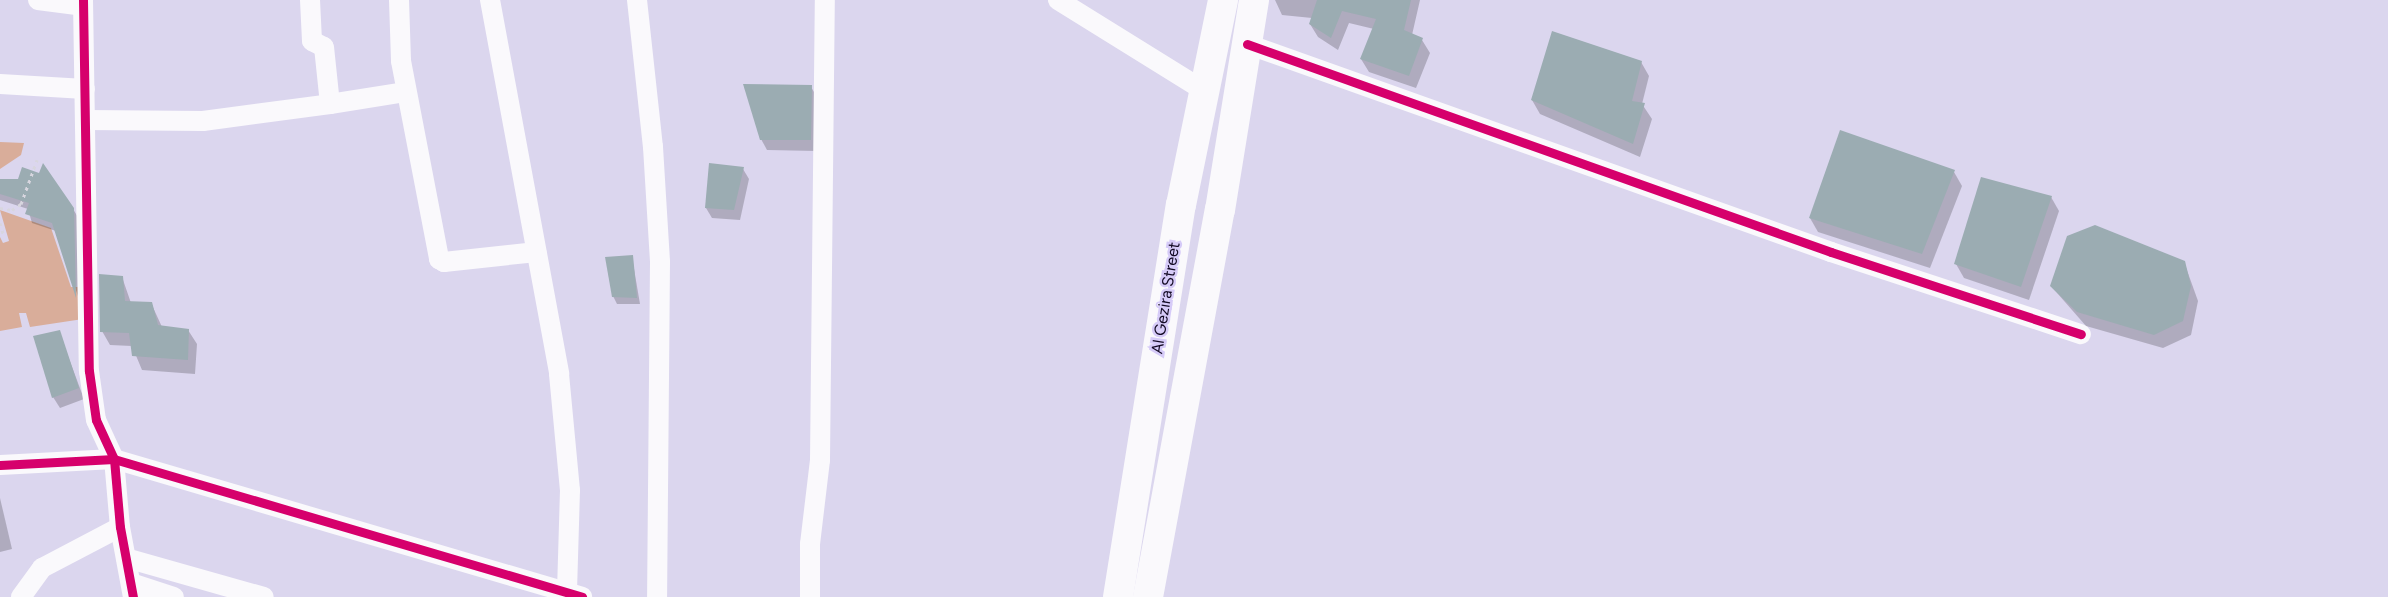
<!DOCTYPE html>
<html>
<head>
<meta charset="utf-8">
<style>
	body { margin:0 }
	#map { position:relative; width:2388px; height:597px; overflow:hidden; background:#dbd6ee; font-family:Figtree,sans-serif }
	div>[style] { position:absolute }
	.green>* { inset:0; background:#d9ad9a }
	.shadow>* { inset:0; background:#0003 }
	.building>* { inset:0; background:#9bacb2 }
	.path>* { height:3px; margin-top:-1.5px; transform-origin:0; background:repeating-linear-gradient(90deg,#d8d6df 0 3px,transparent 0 7.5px) }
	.minor>* { height:20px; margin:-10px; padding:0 10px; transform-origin:10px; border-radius:10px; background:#faf9fc }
	.primary>* { height:30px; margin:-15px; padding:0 15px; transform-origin:15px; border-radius:15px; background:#faf9fc }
	.cycleway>* { height:9px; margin:-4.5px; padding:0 4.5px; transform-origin:4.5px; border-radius:4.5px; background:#d6006c }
	span { translate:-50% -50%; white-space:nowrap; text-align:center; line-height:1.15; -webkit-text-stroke:5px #d6cbf8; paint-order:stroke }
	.street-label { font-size:16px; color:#130a24 }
</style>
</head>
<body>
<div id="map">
	<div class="green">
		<div style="clip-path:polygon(0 142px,24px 143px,21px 155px,0 169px)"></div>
		<div style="clip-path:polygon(0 210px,51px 228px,71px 287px,80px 287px,83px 319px,30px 327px,26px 313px,19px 313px,22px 327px,0 331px,0 237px,3px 243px,9px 241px)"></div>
	</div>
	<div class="shadow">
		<div style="clip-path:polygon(1275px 0,1420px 0,1412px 35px,1422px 40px,1430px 53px,1416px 88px,1369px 72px,1361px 59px,1374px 29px,1349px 23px,1338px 50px,1318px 37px,1310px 24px,1312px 18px,1282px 15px)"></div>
		<div style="clip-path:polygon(1641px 62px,1649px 76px,1642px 104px,1652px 119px,1640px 157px,1540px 114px,1532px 100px)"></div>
		<div style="clip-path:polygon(811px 87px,817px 97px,817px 151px,767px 150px,761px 139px)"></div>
		<div style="clip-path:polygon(743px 169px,749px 179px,740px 220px,712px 218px,706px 208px)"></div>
		<div style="clip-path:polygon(1954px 172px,1962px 186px,1930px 268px,1818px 232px,1810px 218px)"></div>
		<div style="clip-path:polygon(0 180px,73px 209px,79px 219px,80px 302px,56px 231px,32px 223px,28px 209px,0 200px)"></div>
		<div style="clip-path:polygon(2051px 197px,2059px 211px,2029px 300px,1964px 278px,1956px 264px)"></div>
		<div style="clip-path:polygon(632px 257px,640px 304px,617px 304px,613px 296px)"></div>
		<div style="clip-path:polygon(2184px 262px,2198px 301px,2191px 335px,2163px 348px,2086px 326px,2051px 286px)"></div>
		<div style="clip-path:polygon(122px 277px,131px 303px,151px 303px,162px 327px,188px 330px,197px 344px,195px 374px,142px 370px,132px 346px,110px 345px,102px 331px)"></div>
		<div style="clip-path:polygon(59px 332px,84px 399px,60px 408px,53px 397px)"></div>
		<div style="clip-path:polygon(0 498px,12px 549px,0 552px)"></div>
	</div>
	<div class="building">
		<div style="clip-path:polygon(1317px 0,1411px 0,1404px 30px,1423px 38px,1409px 76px,1360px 59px,1376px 19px,1342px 11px,1331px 38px,1309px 24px)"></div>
		<div style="clip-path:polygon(1552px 31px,1642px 61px,1632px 101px,1645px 103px,1633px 144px,1531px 100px)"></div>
		<div style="clip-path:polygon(743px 84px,812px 85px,811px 140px,760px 140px)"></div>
		<div style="clip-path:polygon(1840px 130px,1955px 170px,1922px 254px,1809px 218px)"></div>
		<div style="clip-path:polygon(43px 163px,74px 208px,76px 298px,52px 223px,25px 214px,29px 203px,0 194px,0 179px,18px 179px,22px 167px,39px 173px)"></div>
		<div style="clip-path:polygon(709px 163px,744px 167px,734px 210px,705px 208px)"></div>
		<div style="clip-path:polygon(1981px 177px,2052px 196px,2021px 287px,1954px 264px)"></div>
		<div style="clip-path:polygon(2095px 225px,2185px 261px,2191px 286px,2183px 321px,2154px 335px,2077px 312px,2050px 286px,2067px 236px)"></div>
		<div style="clip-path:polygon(633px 255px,637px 298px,612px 297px,605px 257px)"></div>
		<div style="clip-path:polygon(99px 274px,123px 276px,125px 301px,152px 302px,158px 325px,189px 329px,188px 360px,132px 356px,129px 333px,100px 332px)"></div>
		<div style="clip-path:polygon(60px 330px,79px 388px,52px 398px,33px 336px)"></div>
	</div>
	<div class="path">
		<div style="left:0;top:208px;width:12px;rotate:9deg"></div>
		<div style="left:12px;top:210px;width:11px;rotate:-34deg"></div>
		<div style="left:21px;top:204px;width:47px;rotate:-70deg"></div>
		<div style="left:0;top:223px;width:15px;rotate:74deg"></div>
	</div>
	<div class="minor">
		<div style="left:38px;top:0;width:45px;rotate:7.6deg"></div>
		<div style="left:83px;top:0;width:371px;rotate:89.1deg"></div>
		<div style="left:89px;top:371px;width:49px;rotate:81.9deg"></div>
		<div style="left:96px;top:420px;width:43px;rotate:65.2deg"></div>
		<div style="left:114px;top:459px;width:68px;rotate:85deg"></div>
		<div style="left:120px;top:527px;width:71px;rotate:79.5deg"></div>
		<div style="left:310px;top:0;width:41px;rotate:87.2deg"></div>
		<div style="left:312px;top:41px;width:13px;rotate:27deg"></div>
		<div style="left:324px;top:47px;width:57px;rotate:84deg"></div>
		<div style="left:330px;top:104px;width:77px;rotate:-9deg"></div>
		<div style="left:399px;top:0;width:61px;rotate:88.1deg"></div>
		<div style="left:401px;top:61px;width:202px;rotate:79.1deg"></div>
		<div style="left:439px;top:259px;width:6px;rotate:31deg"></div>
		<div style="left:444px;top:262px;width:93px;rotate:-6.2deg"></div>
		<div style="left:490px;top:0;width:380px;rotate:79.5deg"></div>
		<div style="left:559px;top:374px;width:117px;rotate:84.6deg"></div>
		<div style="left:570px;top:490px;width:102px;rotate:91.7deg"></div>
		<div style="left:637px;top:0;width:148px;rotate:83.8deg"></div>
		<div style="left:653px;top:147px;width:115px;rotate:86.5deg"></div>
		<div style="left:660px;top:262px;width:335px;rotate:90.5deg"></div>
		<div style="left:1058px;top:0;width:173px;rotate:31.8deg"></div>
		<div style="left:1247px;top:44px;width:620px;rotate:19.6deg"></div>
		<div style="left:1831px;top:252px;width:263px;rotate:18.2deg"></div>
		<div style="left:0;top:84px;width:85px;rotate:3.4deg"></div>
		<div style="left:86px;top:120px;width:117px;rotate:0.5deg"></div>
		<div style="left:203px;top:121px;width:128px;rotate:-7.6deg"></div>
		<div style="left:0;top:465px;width:114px;rotate:-3deg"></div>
		<div style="left:114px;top:459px;width:488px;rotate:16.4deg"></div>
		<div style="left:126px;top:558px;width:143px;rotate:15.8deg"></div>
		<div style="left:131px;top:583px;width:45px;rotate:18deg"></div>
		<div style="left:21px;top:597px;width:36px;rotate:-54deg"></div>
		<div style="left:42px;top:568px;width:88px;rotate:-27.7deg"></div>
		<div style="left:810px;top:597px;width:53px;rotate:-90deg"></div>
		<div style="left:810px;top:544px;width:85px;rotate:-83.2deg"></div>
		<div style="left:820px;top:460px;width:460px;rotate:-89.4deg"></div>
	</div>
	<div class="primary">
		<div style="left:1118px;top:597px;width:397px;rotate:-80.9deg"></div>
		<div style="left:1181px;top:205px;width:209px;rotate:-78.4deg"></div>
		<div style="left:1148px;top:597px;width:394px;rotate:-79.5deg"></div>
		<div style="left:1220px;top:210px;width:213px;rotate:-80.8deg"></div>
	</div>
	<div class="cycleway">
		<div style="left:83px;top:0;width:371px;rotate:89.1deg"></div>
		<div style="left:89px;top:371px;width:49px;rotate:81.9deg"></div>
		<div style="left:96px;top:420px;width:43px;rotate:65.2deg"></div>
		<div style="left:114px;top:459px;width:68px;rotate:85deg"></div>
		<div style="left:120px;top:527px;width:71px;rotate:79.5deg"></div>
		<div style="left:1247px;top:44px;width:620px;rotate:19.6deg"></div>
		<div style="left:1831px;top:252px;width:263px;rotate:18.2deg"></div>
		<div style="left:0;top:465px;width:114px;rotate:-3deg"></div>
		<div style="left:114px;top:459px;width:488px;rotate:16.4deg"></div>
	</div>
	<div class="street-label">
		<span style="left:1166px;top:298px;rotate:-81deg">Al Gezira Street</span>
	</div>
</div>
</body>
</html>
